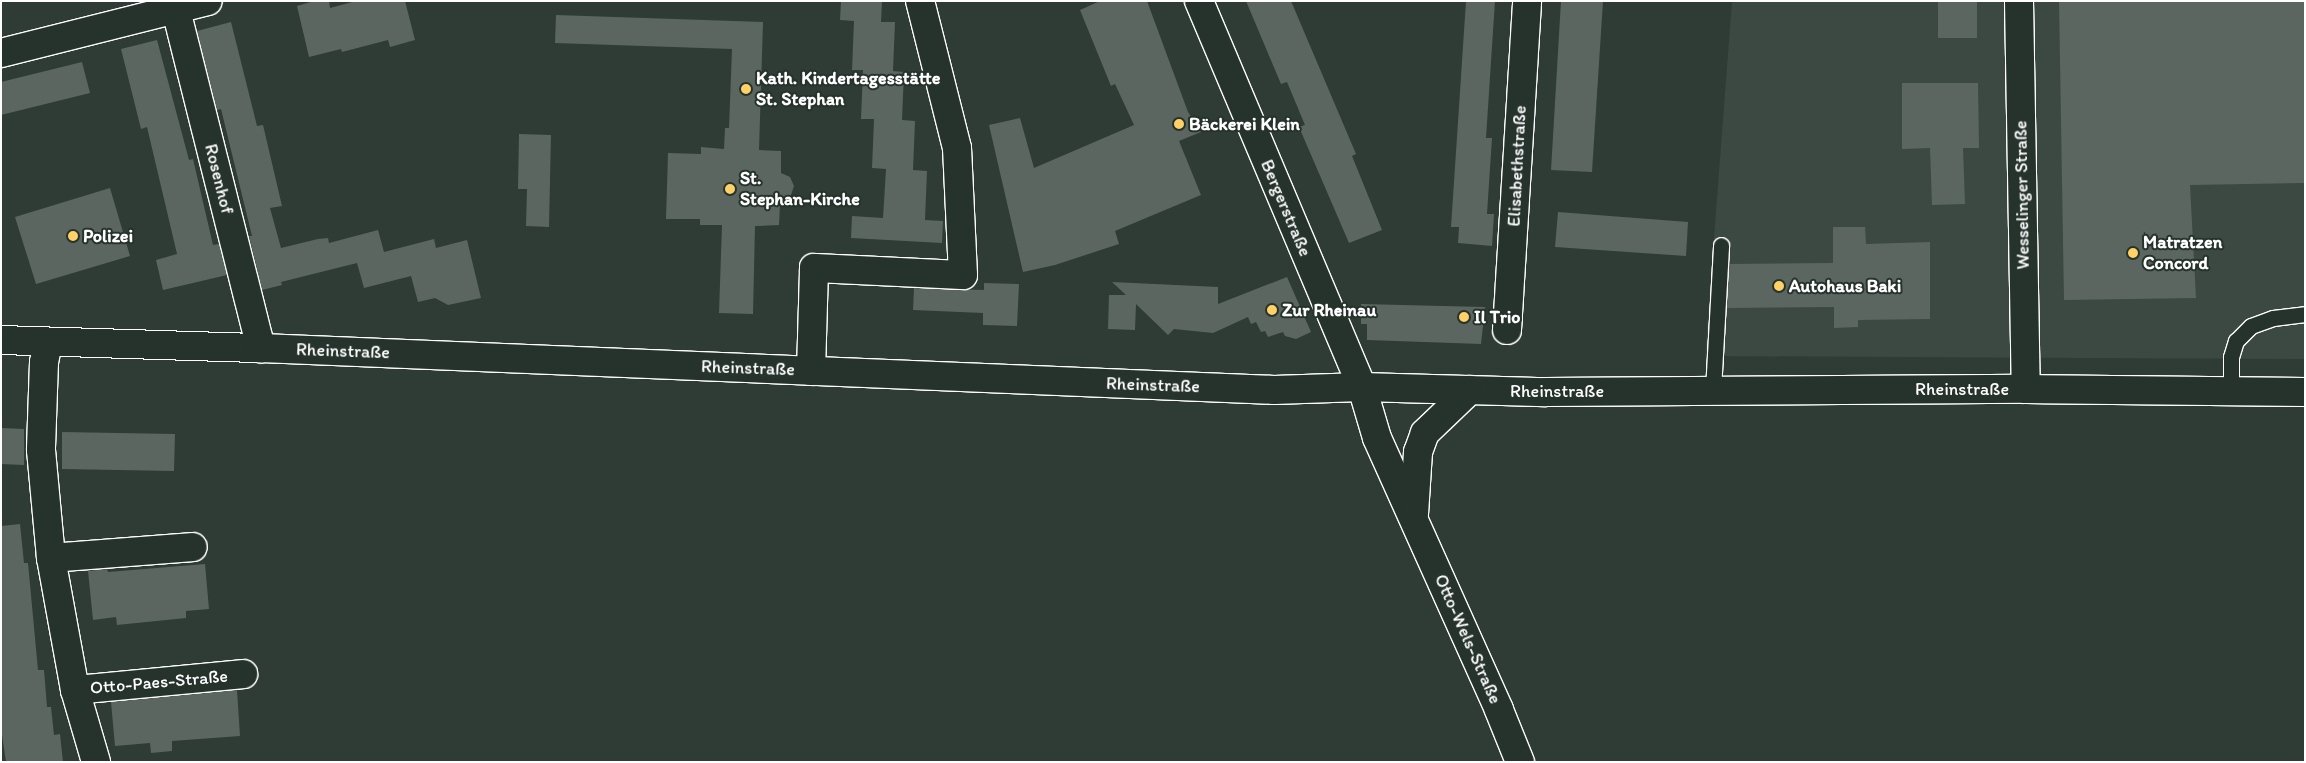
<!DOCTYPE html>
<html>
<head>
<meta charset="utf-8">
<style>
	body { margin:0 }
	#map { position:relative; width:2306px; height:763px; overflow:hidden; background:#2f3b35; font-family:Itim,sans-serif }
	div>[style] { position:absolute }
	.built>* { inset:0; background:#3c4842 }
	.building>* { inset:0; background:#5b6661 }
	.roads { filter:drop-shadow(1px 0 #fff) drop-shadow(-1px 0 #fff) drop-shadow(0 1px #fff) drop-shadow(0 -1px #fff) }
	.lane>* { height:15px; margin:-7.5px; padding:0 7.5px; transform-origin:7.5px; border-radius:7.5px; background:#26332d }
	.street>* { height:28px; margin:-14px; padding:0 14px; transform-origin:14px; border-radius:14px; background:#26332d }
	.secondary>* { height:28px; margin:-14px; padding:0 14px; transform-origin:14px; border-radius:14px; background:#26332d }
	.dots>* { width:14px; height:14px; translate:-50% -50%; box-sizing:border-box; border:2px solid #26332d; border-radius:50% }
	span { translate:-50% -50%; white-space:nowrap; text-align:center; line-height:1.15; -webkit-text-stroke:4px #26332d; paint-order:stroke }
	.poi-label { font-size:18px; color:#fff; font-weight:700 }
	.left { translate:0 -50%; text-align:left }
	.street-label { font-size:18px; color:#fff }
	.frame { position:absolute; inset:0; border:2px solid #fff; pointer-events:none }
</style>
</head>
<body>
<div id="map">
	<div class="built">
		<div style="clip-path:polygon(1732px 1px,2305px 1px,2305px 359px,1705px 356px)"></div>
	</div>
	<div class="building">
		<div style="clip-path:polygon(314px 1px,329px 1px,330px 8px,356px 1px,405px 1px,415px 40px,390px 47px,388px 40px,342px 52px,341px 49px,309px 57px,297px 6px)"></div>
		<div style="clip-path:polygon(841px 1px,882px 1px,881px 22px,895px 22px,893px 71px,904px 72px,902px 120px,915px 121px,913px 170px,927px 171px,925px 220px,943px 221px,942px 243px,851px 238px,852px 216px,883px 218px,886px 169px,872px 168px,874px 119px,861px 119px,863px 70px,852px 70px,854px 21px,840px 20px)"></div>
		<div style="clip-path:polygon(1100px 1px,1147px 1px,1188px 112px,1201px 132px,1179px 141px,1201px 195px,1115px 231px,1119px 244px,1055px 265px,1023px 272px,989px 125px,1020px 118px,1034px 168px,1134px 125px,1115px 84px,1111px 86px,1080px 10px)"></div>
		<div style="clip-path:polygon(1246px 1px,1291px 1px,1356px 154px,1352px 156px,1382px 230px,1349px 243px,1299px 127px,1305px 125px,1287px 82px,1281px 84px)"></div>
		<div style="clip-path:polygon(1466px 1px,1495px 1px,1486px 138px,1492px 138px,1487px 214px,1494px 214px,1492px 246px,1458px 243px,1459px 227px,1451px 227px)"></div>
		<div style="clip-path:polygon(1561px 1px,1603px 1px,1592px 172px,1551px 170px)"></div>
		<div style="clip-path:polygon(1938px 1px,1977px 1px,1977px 38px,1938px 38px)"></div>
		<div style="clip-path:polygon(2059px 1px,2305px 1px,2305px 183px,2190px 185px,2196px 298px,2064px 300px)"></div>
		<div style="clip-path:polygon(556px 15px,763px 22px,759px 150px,781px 151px,781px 173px,790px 177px,794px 186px,790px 198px,780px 205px,779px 225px,755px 226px,753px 314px,719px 313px,722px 225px,700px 225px,700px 219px,666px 219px,668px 153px,701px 154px,701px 147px,724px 149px,725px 128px,729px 128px,732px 49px,555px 43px)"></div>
		<div style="clip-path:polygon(231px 22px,257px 126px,263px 125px,282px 206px,270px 208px,281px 248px,318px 239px,328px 238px,329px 243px,378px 230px,384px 252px,434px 239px,436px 248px,467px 240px,481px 298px,448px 305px,435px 298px,418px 302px,411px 276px,364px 288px,357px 263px,281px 282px,282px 285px,262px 290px,249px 236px,252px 236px,221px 109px,217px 110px,197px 31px)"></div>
		<div style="clip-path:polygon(157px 40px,189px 160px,193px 159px,213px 245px,219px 244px,227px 275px,163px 290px,156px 260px,177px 254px,147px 127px,141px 129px,121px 49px)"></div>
		<div style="clip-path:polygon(82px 62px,90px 93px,1px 115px,1px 82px)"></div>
		<div style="clip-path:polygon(1902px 83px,1978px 83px,1979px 148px,1963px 148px,1965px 204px,1932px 205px,1930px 148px,1902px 149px)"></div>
		<div style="clip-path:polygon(519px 134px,551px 135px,549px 227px,526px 226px,527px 189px,518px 189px)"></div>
		<div style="clip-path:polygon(110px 188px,130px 256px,36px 284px,15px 217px)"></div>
		<div style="clip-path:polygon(1558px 212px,1688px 222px,1686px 256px,1555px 247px)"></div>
		<div style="clip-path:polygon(1833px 227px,1865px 227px,1866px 244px,1930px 242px,1930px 319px,1858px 320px,1858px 327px,1834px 328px,1834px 307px,1727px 308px,1729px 264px,1833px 263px)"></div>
		<div style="clip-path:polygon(1287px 277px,1311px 332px,1296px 339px,1285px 336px,1283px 332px,1268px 337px,1265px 331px,1261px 332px,1256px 322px,1251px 324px,1248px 317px,1213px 333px,1174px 329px,1168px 335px,1136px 304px,1135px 330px,1108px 329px,1109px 295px,1126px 295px,1112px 282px,1218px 287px,1218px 304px)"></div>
		<div style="clip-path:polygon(984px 283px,1019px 284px,1017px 326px,983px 325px,983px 313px,913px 310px,914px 288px,984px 290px)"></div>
		<div style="clip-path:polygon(1361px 304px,1485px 307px,1481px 344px,1367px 340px,1367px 324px,1361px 324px)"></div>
		<div style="clip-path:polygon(1px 428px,24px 429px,24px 465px,1px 464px)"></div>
		<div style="clip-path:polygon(62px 432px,175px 434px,174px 471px,62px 469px)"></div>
		<div style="clip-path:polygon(20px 524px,24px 563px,28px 563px,38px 670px,44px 670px,47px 707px,51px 707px,54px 735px,60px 734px,63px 762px,6px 762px,1px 728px,1px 526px)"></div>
		<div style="clip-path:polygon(205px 564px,209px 609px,186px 611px,186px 618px,117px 625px,116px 617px,93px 620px,88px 571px,107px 569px,108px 572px)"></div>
		<div style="clip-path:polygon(237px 690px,240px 736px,172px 741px,172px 751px,151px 753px,150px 743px,115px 746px,111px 702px)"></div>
	</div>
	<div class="roads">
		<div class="lane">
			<div style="left:1713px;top:390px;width:145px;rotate:-86.8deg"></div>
			<div style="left:2231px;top:391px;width:34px;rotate:-90deg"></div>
			<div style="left:2231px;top:357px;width:17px;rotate:-73deg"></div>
			<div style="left:2236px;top:341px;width:21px;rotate:-45deg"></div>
			<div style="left:2251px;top:326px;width:23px;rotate:-20deg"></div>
			<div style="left:2273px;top:318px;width:32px;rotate:-7deg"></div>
		</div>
		<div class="street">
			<div style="left:2019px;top:1px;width:388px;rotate:89deg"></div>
			<div style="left:176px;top:10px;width:349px;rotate:75.9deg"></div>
			<div style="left:1px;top:53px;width:213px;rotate:-14.1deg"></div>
			<div style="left:1507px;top:330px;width:330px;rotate:-86.5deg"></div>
			<div style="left:48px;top:342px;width:20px;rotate:101deg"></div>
			<div style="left:44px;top:362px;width:88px;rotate:92deg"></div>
			<div style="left:41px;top:450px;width:108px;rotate:84.7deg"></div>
			<div style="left:51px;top:558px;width:134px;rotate:79.7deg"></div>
			<div style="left:75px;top:690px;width:75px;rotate:73.7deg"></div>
			<div style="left:811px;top:371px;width:103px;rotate:-88.3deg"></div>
			<div style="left:814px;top:268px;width:149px;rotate:2.7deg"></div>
			<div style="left:963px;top:275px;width:127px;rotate:-92.7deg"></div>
			<div style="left:957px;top:148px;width:152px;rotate:-104.1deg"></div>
			<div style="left:51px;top:558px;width:142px;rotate:-4.4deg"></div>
			<div style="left:75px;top:690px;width:169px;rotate:-5.4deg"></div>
		</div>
		<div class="secondary">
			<div style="left:1199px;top:1px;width:419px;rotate:67.1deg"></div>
			<div style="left:1362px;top:387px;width:53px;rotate:73.6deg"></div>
			<div style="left:1377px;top:438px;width:298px;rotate:65.8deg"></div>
			<div style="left:1499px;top:710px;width:56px;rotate:68deg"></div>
			<div style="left:1px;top:340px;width:260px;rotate:1.8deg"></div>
			<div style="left:261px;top:348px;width:1014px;rotate:2.37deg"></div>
			<div style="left:1274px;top:390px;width:88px;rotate:-2deg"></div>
			<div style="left:1362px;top:387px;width:184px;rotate:1.6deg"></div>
			<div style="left:1546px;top:392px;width:480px;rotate:-0.4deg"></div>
			<div style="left:2026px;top:389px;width:279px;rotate:0.6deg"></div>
			<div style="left:1414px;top:514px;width:62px;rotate:-86.3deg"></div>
			<div style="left:1418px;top:452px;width:20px;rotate:-70deg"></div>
			<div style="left:1425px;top:433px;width:62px;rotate:-43.7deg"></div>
		</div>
	</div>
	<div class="dots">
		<div style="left:746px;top:89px;background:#ffd166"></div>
		<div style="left:1179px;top:124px;background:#ffd166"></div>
		<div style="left:730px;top:189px;background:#ffd166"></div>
		<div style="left:73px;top:236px;background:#ffd166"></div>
		<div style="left:2133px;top:253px;background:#ffd166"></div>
		<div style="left:1779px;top:286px;background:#ffd166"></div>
		<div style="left:1272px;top:310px;background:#ffd166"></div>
		<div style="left:1464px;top:317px;background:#ffd166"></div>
	</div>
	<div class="poi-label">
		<span class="left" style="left:756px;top:89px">Kath. Kindertagesstätte<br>St. Stephan</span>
		<span class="left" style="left:1189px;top:124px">Bäckerei Klein</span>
		<span class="left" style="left:740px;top:189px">St.<br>Stephan-Kirche</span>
		<span class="left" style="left:83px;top:236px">Polizei</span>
		<span class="left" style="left:2143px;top:253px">Matratzen<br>Concord</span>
		<span class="left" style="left:1789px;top:286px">Autohaus Baki</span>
		<span class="left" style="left:1282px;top:310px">Zur Rheinau</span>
		<span class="left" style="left:1474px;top:317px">Il Trio</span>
	</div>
	<div class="street-label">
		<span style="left:1517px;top:166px;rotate:-87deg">Elisabethstraße</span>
		<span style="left:219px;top:179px;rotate:76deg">Rosenhof</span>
		<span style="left:2022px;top:195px;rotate:-91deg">Wesselinger Straße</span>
		<span style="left:1286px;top:208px;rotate:67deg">Bergerstraße</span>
		<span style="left:343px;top:351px;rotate:2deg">Rheinstraße</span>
		<span style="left:748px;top:368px;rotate:2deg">Rheinstraße</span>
		<span style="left:1153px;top:385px;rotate:2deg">Rheinstraße</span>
		<span style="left:1962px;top:389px">Rheinstraße</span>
		<span style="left:1557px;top:391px">Rheinstraße</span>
		<span style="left:1468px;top:639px;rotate:66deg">Otto-Wels-Straße</span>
		<span style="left:159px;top:682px;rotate:-5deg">Otto-Paes-Straße</span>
	</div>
	<div class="frame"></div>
</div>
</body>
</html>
